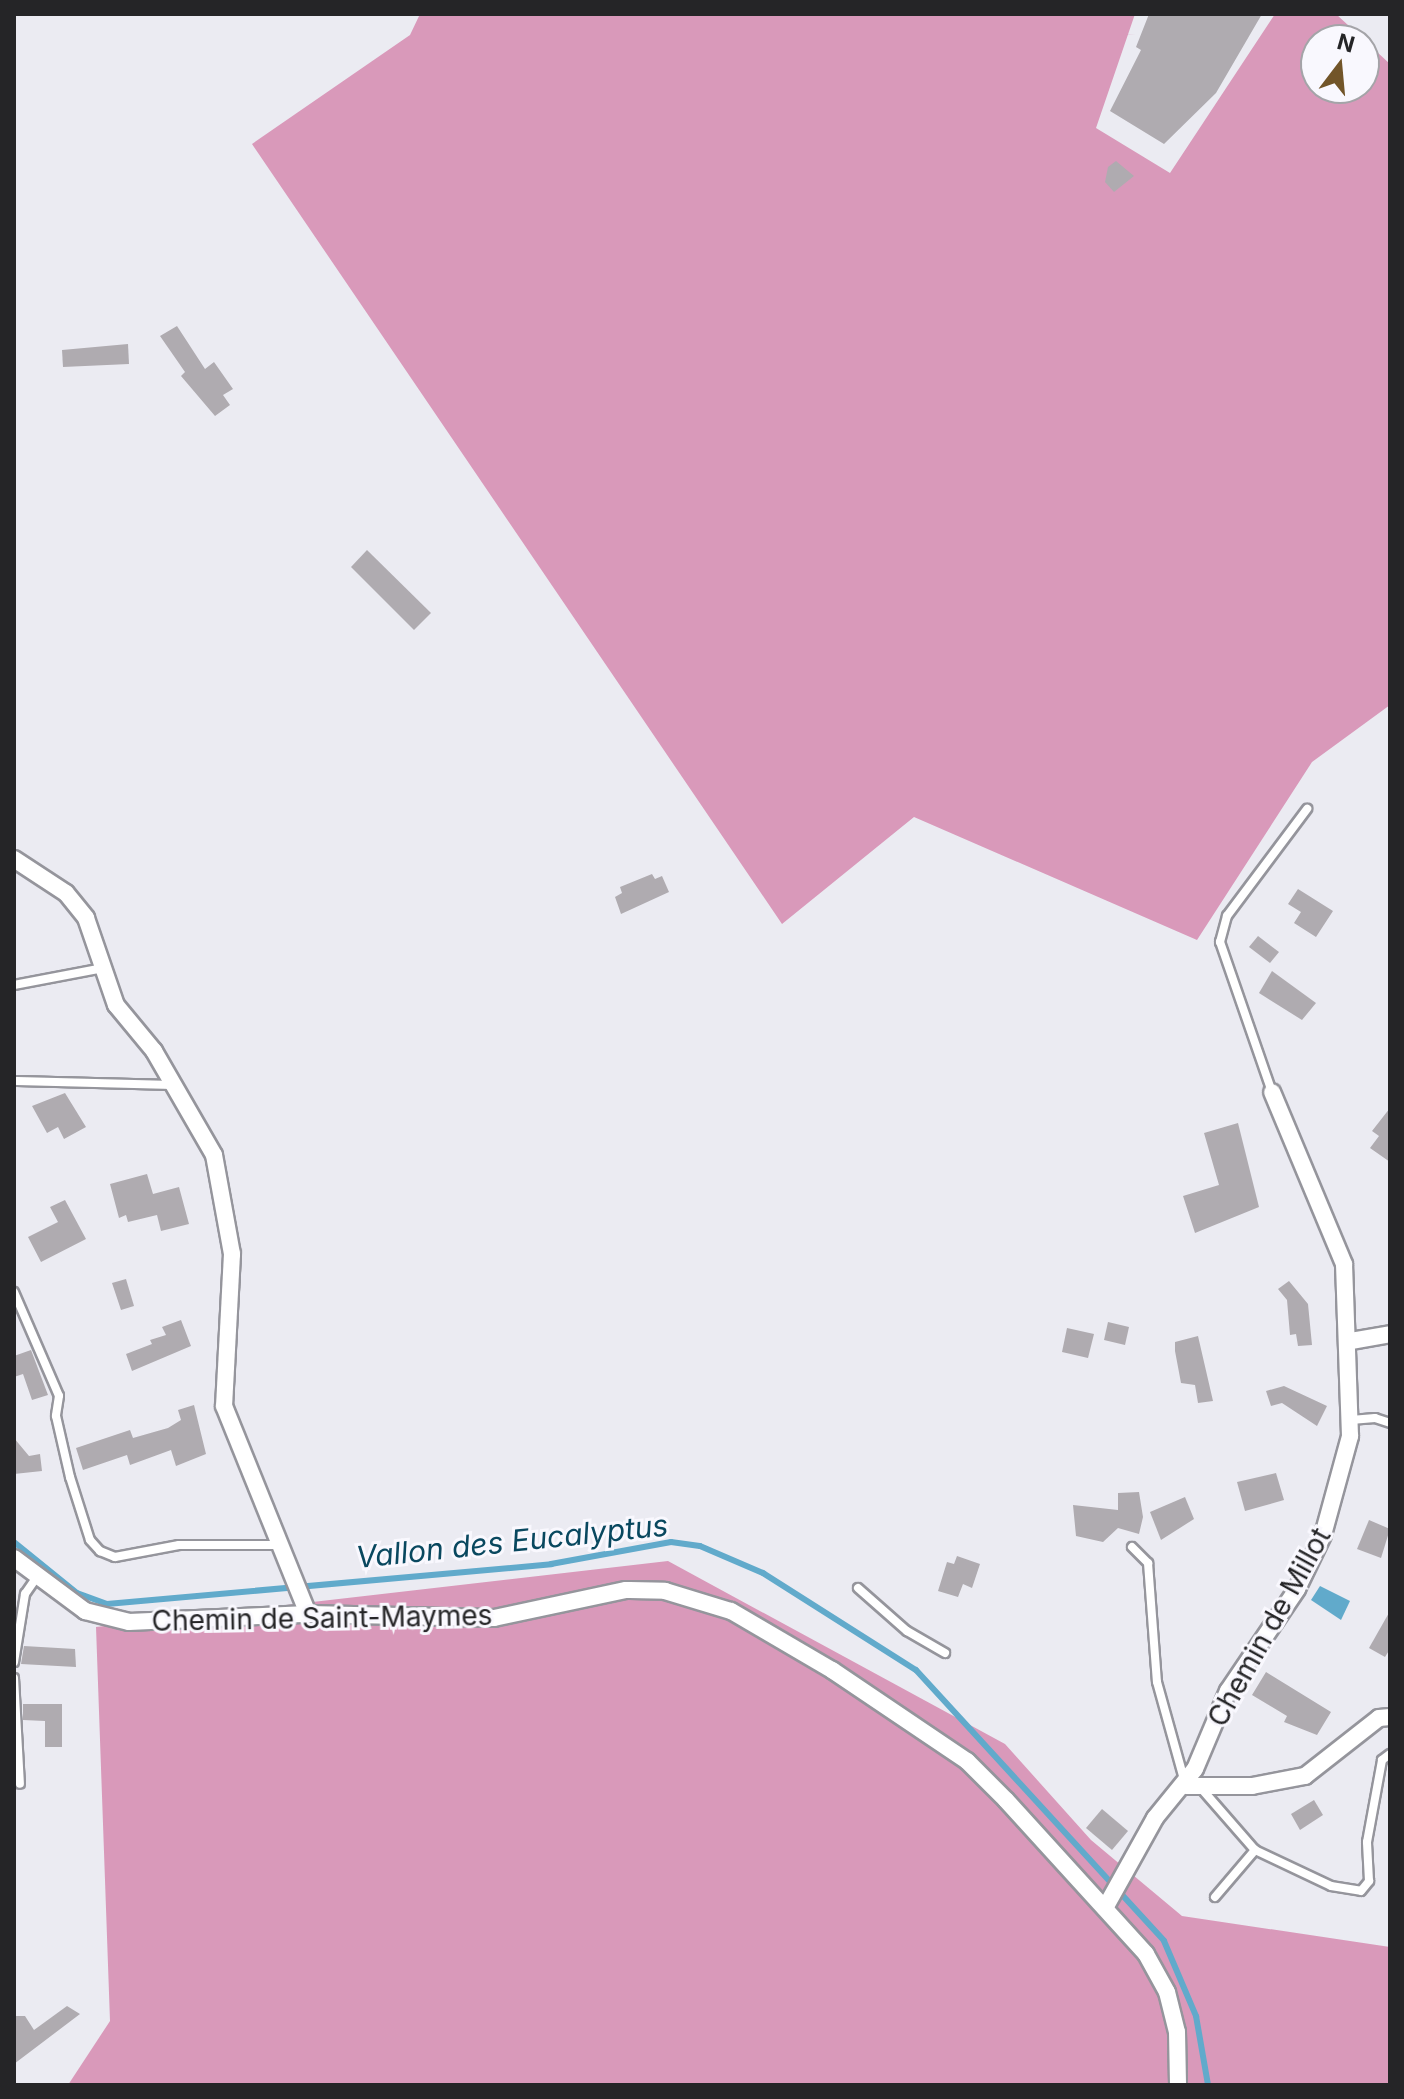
<!DOCTYPE html>
<html>
<head>
<meta charset="utf-8">
<style>
	body { margin:0 }
	#map { position:relative; width:1404px; height:2099px; overflow:hidden; background:#ebebf2; font-family:Inter,sans-serif }
	div>[style] { position:absolute }
	.forest>* { inset:0; background:#d999ba }
	.water>* { inset:0; background:#61aacb }
	.stream>* { height:6px; margin:-3px; padding:0 3px; transform-origin:3px; border-radius:3px; background:#61aacb }
	.building>* { inset:0; background:#afabb0 }
	.roads { filter:drop-shadow(2px 0 #95959c) drop-shadow(-2px 0 #95959c) drop-shadow(0 2px #95959c) drop-shadow(0 -2px #95959c) }
	.lane>* { height:8px; margin:-4px; padding:0 4px; transform-origin:4px; border-radius:4px; background:#fff }
	.street>* { height:16px; margin:-8px; padding:0 8px; transform-origin:8px; border-radius:8px; background:#fff }
	span { translate:-50% -50%; white-space:nowrap; text-align:center; line-height:1.15; -webkit-text-stroke:6px #f9f8fe; paint-order:stroke }
	.street-label { font-size:28px; color:#252527 }
	.water-label { font-size:30px; color:#09485f; font-style:italic }
	.frame { position:absolute; inset:0; border:16px solid #252527; pointer-events:none }
	.north { position:absolute; left:1300px; top:24px; width:80px; height:80px; box-sizing:border-box; background:#f9f8fe; border:2px solid #a4a4a8; border-radius:50%; rotate:16deg; font-size:22px; font-weight:700; line-height:32px; text-align:center; color:#252527 }
	.north::after { content:''; display:block; margin:auto; width:28px; height:36px; background:#725529; clip-path:polygon(50% 0,100% 100%,50% 72%,0 100%) }
</style>
</head>
<body>
<div id="map">
	<div class="forest">
		<div style="clip-path:polygon(evenodd,420px 14px,1135px 14px,1096px 128px,1170px 173px,1275px 14px,1336px 14px,1390px 64px,1390px 705px,1312px 762px,1197px 940px,914px 817px,782px 924px,252px 144px,410px 35px,420px 14px,1316px 40px,1364px 40px,1364px 88px,1316px 88px,1316px 40px)"></div>
		<div style="clip-path:polygon(668px 1561px,1005px 1744px,1091px 1840px,1182px 1916px,1390px 1947px,1390px 2085px,68px 2085px,110px 2021px,96px 1627px)"></div>
	</div>
	<div class="water">
		<div style="clip-path:polygon(1320px 1586px,1350px 1601px,1341px 1620px,1311px 1600px)"></div>
	</div>
	<div class="stream">
		<div style="left:14px;top:1542px;width:81px;rotate:39deg"></div>
		<div style="left:77px;top:1593px;width:32px;rotate:20deg"></div>
		<div style="left:107px;top:1604px;width:446px;rotate:-5.1deg"></div>
		<div style="left:551px;top:1564px;width:122px;rotate:-10.4deg"></div>
		<div style="left:671px;top:1542px;width:29px;rotate:8deg"></div>
		<div style="left:700px;top:1546px;width:69px;rotate:23.2deg"></div>
		<div style="left:763px;top:1573px;width:181px;rotate:32.4deg"></div>
		<div style="left:916px;top:1670px;width:367px;rotate:47.5deg"></div>
		<div style="left:1164px;top:1941px;width:82px;rotate:66.9deg"></div>
		<div style="left:1196px;top:2016px;width:70px;rotate:80.1deg"></div>
	</div>
	<div class="building">
		<div style="clip-path:polygon(1149px 14px,1262px 14px,1216px 93px,1164px 144px,1110px 111px,1141px 50px,1136px 47px)"></div>
		<div style="clip-path:polygon(1116px 161px,1134px 176px,1114px 192px,1105px 182px,1108px 167px)"></div>
		<div style="clip-path:polygon(177px 326px,205px 369px,214px 362px,233px 389px,223px 395px,230px 405px,215px 416px,181px 376px,185px 372px,160px 336px)"></div>
		<div style="clip-path:polygon(128px 344px,129px 364px,63px 367px,62px 350px)"></div>
		<div style="clip-path:polygon(367px 550px,431px 613px,414px 630px,351px 567px)"></div>
		<div style="clip-path:polygon(652px 874px,655px 879px,662px 876px,669px 892px,621px 914px,615px 897px,622px 893px,620px 887px)"></div>
		<div style="clip-path:polygon(1298px 889px,1333px 911px,1316px 937px,1294px 923px,1301px 912px,1288px 904px)"></div>
		<div style="clip-path:polygon(1258px 936px,1279px 952px,1270px 963px,1249px 947px)"></div>
		<div style="clip-path:polygon(1272px 971px,1316px 1003px,1302px 1020px,1259px 993px)"></div>
		<div style="clip-path:polygon(65px 1093px,86px 1127px,64px 1139px,58px 1127px,47px 1133px,32px 1106px)"></div>
		<div style="clip-path:polygon(1390px 1108px,1390px 1162px,1370px 1148px,1379px 1136px,1372px 1131px)"></div>
		<div style="clip-path:polygon(1238px 1123px,1259px 1207px,1195px 1233px,1183px 1196px,1219px 1185px,1204px 1133px)"></div>
		<div style="clip-path:polygon(147px 1174px,153px 1194px,179px 1187px,189px 1224px,161px 1231px,157px 1215px,128px 1222px,126px 1215px,119px 1218px,110px 1184px)"></div>
		<div style="clip-path:polygon(65px 1200px,86px 1239px,41px 1262px,28px 1237px,58px 1222px,50px 1207px)"></div>
		<div style="clip-path:polygon(126px 1279px,134px 1306px,121px 1310px,112px 1283px)"></div>
		<div style="clip-path:polygon(1289px 1281px,1308px 1304px,1312px 1345px,1298px 1346px,1296px 1334px,1290px 1335px,1287px 1300px,1278px 1289px)"></div>
		<div style="clip-path:polygon(181px 1320px,191px 1346px,132px 1371px,126px 1354px,152px 1344px,150px 1340px,166px 1335px,162px 1327px)"></div>
		<div style="clip-path:polygon(1108px 1322px,1129px 1327px,1125px 1345px,1104px 1340px)"></div>
		<div style="clip-path:polygon(1067px 1328px,1094px 1334px,1088px 1358px,1062px 1352px)"></div>
		<div style="clip-path:polygon(1198px 1336px,1213px 1401px,1198px 1403px,1195px 1385px,1181px 1383px,1175px 1351px,1175px 1342px)"></div>
		<div style="clip-path:polygon(31px 1350px,48px 1395px,32px 1400px,23px 1374px,14px 1377px,14px 1356px)"></div>
		<div style="clip-path:polygon(1284px 1386px,1327px 1406px,1317px 1426px,1282px 1403px,1271px 1406px,1266px 1391px)"></div>
		<div style="clip-path:polygon(194px 1405px,206px 1454px,176px 1466px,171px 1450px,130px 1465px,127px 1455px,83px 1470px,76px 1448px,130px 1430px,133px 1438px,168px 1428px,181px 1420px,178px 1410px)"></div>
		<div style="clip-path:polygon(14px 1438px,29px 1456px,40px 1454px,42px 1471px,14px 1474px)"></div>
		<div style="clip-path:polygon(1276px 1473px,1284px 1500px,1245px 1511px,1237px 1482px)"></div>
		<div style="clip-path:polygon(1139px 1492px,1143px 1517px,1139px 1534px,1118px 1528px,1103px 1542px,1076px 1536px,1073px 1505px,1118px 1510px,1118px 1493px)"></div>
		<div style="clip-path:polygon(1185px 1497px,1194px 1519px,1161px 1540px,1150px 1512px)"></div>
		<div style="clip-path:polygon(1369px 1520px,1390px 1529px,1381px 1558px,1357px 1549px)"></div>
		<div style="clip-path:polygon(957px 1556px,980px 1564px,972px 1588px,963px 1584px,958px 1597px,938px 1591px,947px 1562px,954px 1564px)"></div>
		<div style="clip-path:polygon(1390px 1611px,1390px 1649px,1385px 1657px,1369px 1648px)"></div>
		<div style="clip-path:polygon(24px 1646px,75px 1649px,76px 1667px,21px 1664px)"></div>
		<div style="clip-path:polygon(1266px 1672px,1331px 1712px,1317px 1735px,1284px 1722px,1287px 1716px,1252px 1695px)"></div>
		<div style="clip-path:polygon(23px 1704px,62px 1704px,62px 1747px,45px 1747px,45px 1721px,23px 1720px)"></div>
		<div style="clip-path:polygon(1314px 1800px,1323px 1815px,1300px 1830px,1291px 1814px)"></div>
		<div style="clip-path:polygon(1102px 1809px,1128px 1831px,1112px 1850px,1086px 1828px)"></div>
		<div style="clip-path:polygon(67px 2006px,80px 2014px,14px 2064px,14px 2016px,25px 2016px,34px 2030px)"></div>
	</div>
	<div class="roads">
		<div class="lane">
			<div style="left:14px;top:985px;width:91px;rotate:-10.8deg"></div>
			<div style="left:17px;top:1081px;width:156px;rotate:1.5deg"></div>
			<div style="left:1272px;top:1092px;width:159px;rotate:-109.1deg"></div>
			<div style="left:1220px;top:942px;width:27px;rotate:-75deg"></div>
			<div style="left:1227px;top:916px;width:134px;rotate:-53.2deg"></div>
			<div style="left:14px;top:1292px;width:113px;rotate:66.6deg"></div>
			<div style="left:59px;top:1396px;width:20px;rotate:99deg"></div>
			<div style="left:56px;top:1416px;width:63px;rotate:77.1deg"></div>
			<div style="left:70px;top:1477px;width:66px;rotate:72.4deg"></div>
			<div style="left:90px;top:1540px;width:15px;rotate:48deg"></div>
			<div style="left:100px;top:1551px;width:16px;rotate:22deg"></div>
			<div style="left:115px;top:1557px;width:65px;rotate:-10.6deg"></div>
			<div style="left:179px;top:1545px;width:99px"></div>
			<div style="left:1351px;top:1420px;width:24px;rotate:-5deg"></div>
			<div style="left:1375px;top:1418px;width:16px;rotate:18deg"></div>
			<div style="left:1132px;top:1547px;width:23px;rotate:45deg"></div>
			<div style="left:1148px;top:1563px;width:119px;rotate:85.7deg"></div>
			<div style="left:1157px;top:1682px;width:105px;rotate:74.5deg"></div>
			<div style="left:858px;top:1588px;width:65px;rotate:41.3deg"></div>
			<div style="left:907px;top:1631px;width:44px;rotate:30.1deg"></div>
			<div style="left:14px;top:1662px;width:69px;rotate:-80.8deg"></div>
			<div style="left:25px;top:1594px;width:21px;rotate:-55deg"></div>
			<div style="left:14px;top:1678px;width:106px;rotate:86.8deg"></div>
			<div style="left:1200px;top:1787px;width:84px;rotate:48.9deg"></div>
			<div style="left:1255px;top:1850px;width:84px;rotate:25.3deg"></div>
			<div style="left:1331px;top:1886px;width:30px;rotate:9deg"></div>
			<div style="left:1361px;top:1891px;width:13px;rotate:-51deg"></div>
			<div style="left:1369px;top:1881px;width:39px;rotate:-93deg"></div>
			<div style="left:1367px;top:1842px;width:83px;rotate:-79.6deg"></div>
			<div style="left:1382px;top:1760px;width:10px;rotate:-37deg"></div>
			<div style="left:1215px;top:1897px;width:62px;rotate:-49.6deg"></div>
		</div>
		<div class="street">
			<div style="left:14px;top:859px;width:62px;rotate:33.2deg"></div>
			<div style="left:66px;top:893px;width:32px;rotate:51deg"></div>
			<div style="left:86px;top:918px;width:92px;rotate:71deg"></div>
			<div style="left:116px;top:1005px;width:60px;rotate:50.4deg"></div>
			<div style="left:154px;top:1051px;width:120px;rotate:60deg"></div>
			<div style="left:214px;top:1155px;width:101px;rotate:79.7deg"></div>
			<div style="left:232px;top:1254px;width:152px;rotate:93deg"></div>
			<div style="left:224px;top:1406px;width:224px;rotate:68deg"></div>
			<div style="left:1351px;top:1341px;width:40px;rotate:-10deg"></div>
			<div style="left:14px;top:1558px;width:89px;rotate:36.7deg"></div>
			<div style="left:85px;top:1611px;width:45px;rotate:14deg"></div>
			<div style="left:129px;top:1622px;width:179px;rotate:-2.6deg"></div>
			<div style="left:308px;top:1614px;width:186px;rotate:1.2deg"></div>
			<div style="left:494px;top:1618px;width:135px;rotate:-12deg"></div>
			<div style="left:626px;top:1590px;width:39px;rotate:1deg"></div>
			<div style="left:665px;top:1591px;width:69px;rotate:16.9deg"></div>
			<div style="left:731px;top:1611px;width:117px;rotate:30.3deg"></div>
			<div style="left:832px;top:1670px;width:163px;rotate:34deg"></div>
			<div style="left:967px;top:1761px;width:55px;rotate:45deg"></div>
			<div style="left:1006px;top:1800px;width:208px;rotate:47.7deg"></div>
			<div style="left:1146px;top:1954px;width:43px;rotate:61.1deg"></div>
			<div style="left:1167px;top:1992px;width:41px;rotate:76deg"></div>
			<div style="left:1177px;top:2032px;width:53px;rotate:88.9deg"></div>
			<div style="left:1186px;top:1786px;width:66px"></div>
			<div style="left:1252px;top:1786px;width:54px;rotate:-10.7deg"></div>
			<div style="left:1305px;top:1776px;width:94px;rotate:-38.1deg"></div>
			<div style="left:1379px;top:1718px;width:11px;rotate:-5deg"></div>
			<div style="left:1105px;top:1908px;width:103px;rotate:-60.9deg"></div>
			<div style="left:1155px;top:1818px;width:63px;rotate:-50.8deg"></div>
			<div style="left:1195px;top:1769px;width:85px;rotate:-67.1deg"></div>
			<div style="left:1228px;top:1691px;width:123px;rotate:-55.9deg"></div>
			<div style="left:1297px;top:1589px;width:60px;rotate:-64.3deg"></div>
			<div style="left:1323px;top:1535px;width:103px;rotate:-74.7deg"></div>
			<div style="left:1350px;top:1436px;width:172px;rotate:-92deg"></div>
			<div style="left:1344px;top:1264px;width:186px;rotate:-112.7deg"></div>
		</div>
	</div>
	<div class="street-label">
		<span style="left:322px;top:1618px;rotate:-1deg">Chemin de Saint-Maymes</span>
		<span style="left:1269px;top:1627px;rotate:-61deg">Chemin de Millot</span>
	</div>
	<div class="water-label">
		<span style="left:512px;top:1541px;rotate:-6deg">Vallon des Eucalyptus</span>
	</div>
	<div class="frame"></div>
	<div class="north">N</div>
</div>
</body>
</html>
